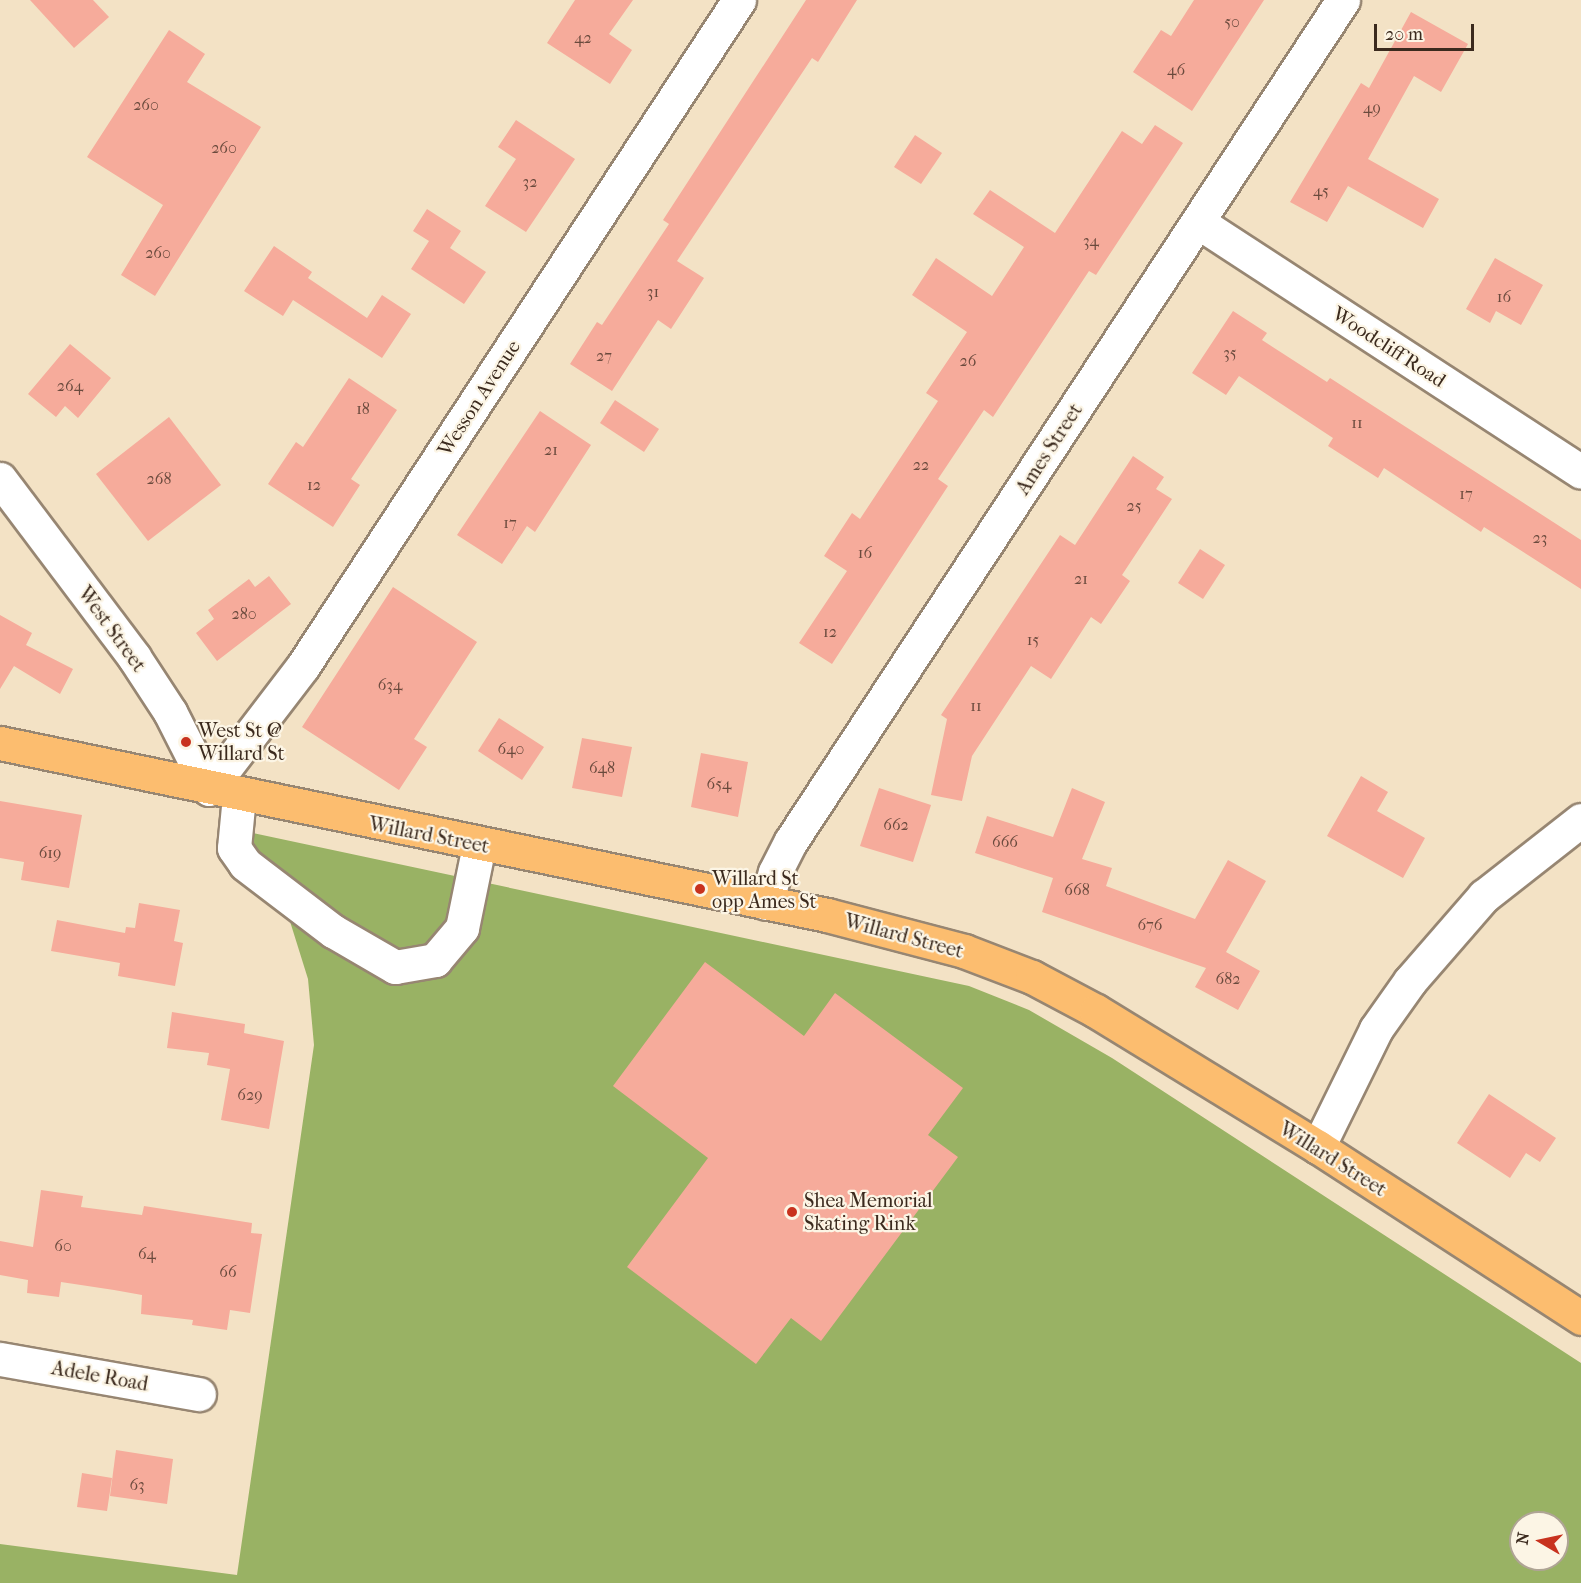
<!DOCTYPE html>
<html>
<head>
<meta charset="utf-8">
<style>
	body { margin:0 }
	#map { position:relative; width:1581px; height:1583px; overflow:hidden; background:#f3e2c5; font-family:"IM FELL French Canon",serif }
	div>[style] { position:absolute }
	.forest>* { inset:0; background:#99b264 }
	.building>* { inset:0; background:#f6ab9b }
	.roads { filter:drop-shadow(2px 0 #978672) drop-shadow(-2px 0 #978672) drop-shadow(0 2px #978672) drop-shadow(0 -2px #978672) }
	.minor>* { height:33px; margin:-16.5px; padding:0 16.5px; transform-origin:16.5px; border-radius:16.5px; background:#fff }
	.major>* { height:33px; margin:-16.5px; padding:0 16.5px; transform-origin:16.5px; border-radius:16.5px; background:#fcbd6f }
	.dots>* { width:16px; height:16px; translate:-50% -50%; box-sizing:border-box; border:3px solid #fcf5e5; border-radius:50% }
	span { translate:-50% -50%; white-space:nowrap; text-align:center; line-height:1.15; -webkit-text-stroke:4.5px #fcf5e5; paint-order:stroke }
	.number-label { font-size:16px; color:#6a4a3d }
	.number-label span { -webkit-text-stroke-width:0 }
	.street-label { font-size:20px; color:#3b2a1e }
	.poi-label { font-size:20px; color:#3b2a1e }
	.left { translate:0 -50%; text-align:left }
	.north { position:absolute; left:1509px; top:1511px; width:60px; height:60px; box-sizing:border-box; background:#fcf5e5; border:2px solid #afa495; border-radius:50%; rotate:279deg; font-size:16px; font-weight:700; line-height:24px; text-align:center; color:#3b2a1e }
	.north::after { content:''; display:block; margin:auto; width:21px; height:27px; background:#c8321e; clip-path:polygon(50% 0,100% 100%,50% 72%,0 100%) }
	.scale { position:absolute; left:1374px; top:24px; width:100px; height:27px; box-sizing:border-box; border:3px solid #3b2a1e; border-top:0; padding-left:8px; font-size:18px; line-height:21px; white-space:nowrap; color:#3b2a1e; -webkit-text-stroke:4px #fcf5e5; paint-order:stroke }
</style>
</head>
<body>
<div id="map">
	<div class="forest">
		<div style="clip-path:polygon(evenodd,230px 828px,969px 986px,1029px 1010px,1112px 1058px,1581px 1363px,1581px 1583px,0 1583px,0 1544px,237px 1575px,314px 1045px,308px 979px,288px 915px,230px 828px,1521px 1523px,1557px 1523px,1557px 1559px,1521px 1559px,1521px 1523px)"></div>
	</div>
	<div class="building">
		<div style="clip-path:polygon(30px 0,93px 0,109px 17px,74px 48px)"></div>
		<div style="clip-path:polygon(575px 0,633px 0,609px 34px,632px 50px,610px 84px,547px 43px)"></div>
		<div style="clip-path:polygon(806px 0,857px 0,818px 62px,812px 58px,677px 261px,704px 278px,671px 329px,658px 320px,612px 391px,570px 364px,597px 322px,602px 325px,669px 224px,663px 220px)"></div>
		<div style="clip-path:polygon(1194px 0,1264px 0,1192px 111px,1133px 72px,1161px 30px,1171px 36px)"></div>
		<div style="clip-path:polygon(1411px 12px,1468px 44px,1441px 92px,1414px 76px,1368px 159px,1439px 199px,1423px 228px,1348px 186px,1327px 222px,1290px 202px,1361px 83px,1369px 88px)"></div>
		<div style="clip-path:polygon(169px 30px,205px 54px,187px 82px,261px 127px,155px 296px,121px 275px,163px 205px,87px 157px)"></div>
		<div style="clip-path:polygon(516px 120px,575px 159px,526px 232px,485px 206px,516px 159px,498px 147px)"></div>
		<div style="clip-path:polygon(1155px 125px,1183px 143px,1096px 275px,1089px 271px,993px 417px,984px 410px,938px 479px,948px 486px,832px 664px,799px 643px,847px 571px,824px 556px,852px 513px,860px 519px,938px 401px,926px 393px,967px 332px,912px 295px,936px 258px,992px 296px,1024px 247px,973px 214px,990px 190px,1055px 233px,1122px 131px,1142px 144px)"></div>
		<div style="clip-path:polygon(915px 135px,942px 153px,921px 184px,894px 167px)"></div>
		<div style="clip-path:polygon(427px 209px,461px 231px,450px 248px,486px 272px,464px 304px,411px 269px,429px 241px,413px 231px)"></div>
		<div style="clip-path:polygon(274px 246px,312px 272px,308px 278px,367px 318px,382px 295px,411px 314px,382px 358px,293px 300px,283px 316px,244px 291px)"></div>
		<div style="clip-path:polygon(1495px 258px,1543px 285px,1521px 325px,1496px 311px,1490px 323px,1466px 309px)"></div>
		<div style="clip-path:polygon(1233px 311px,1267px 333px,1262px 340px,1327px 382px,1330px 378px,1581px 540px,1581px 589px,1484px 527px,1481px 532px,1384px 468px,1378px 478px,1328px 446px,1333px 438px,1239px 376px,1226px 395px,1192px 373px)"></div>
		<div style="clip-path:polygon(70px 344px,111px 378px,78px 418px,65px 406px,56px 417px,28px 394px)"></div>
		<div style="clip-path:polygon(349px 378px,397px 410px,351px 479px,360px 485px,333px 527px,268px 484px,296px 442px,303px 447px)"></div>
		<div style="clip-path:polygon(615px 400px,659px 429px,644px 452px,600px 423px)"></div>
		<div style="clip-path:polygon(540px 411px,591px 445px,535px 532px,527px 526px,502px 564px,457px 535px)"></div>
		<div style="clip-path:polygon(169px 417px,221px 485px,148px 541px,96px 474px)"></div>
		<div style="clip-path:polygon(1133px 456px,1164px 477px,1156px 489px,1172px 499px,1122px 575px,1130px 581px,1101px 624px,1091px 617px,1051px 679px,1031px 666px,972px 756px,962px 801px,931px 795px,947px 719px,941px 715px,1060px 535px,1075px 545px)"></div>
		<div style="clip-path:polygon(1200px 549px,1225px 565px,1203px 599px,1178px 583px)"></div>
		<div style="clip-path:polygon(269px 576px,291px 604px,217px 661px,196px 633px,214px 619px,208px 610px,249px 579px,255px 587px)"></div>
		<div style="clip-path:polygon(393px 587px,477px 642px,414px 739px,427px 747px,399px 790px,302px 727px)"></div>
		<div style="clip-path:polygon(0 615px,32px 633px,26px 645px,73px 669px,60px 694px,14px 666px,0 689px)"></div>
		<div style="clip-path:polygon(499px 718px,544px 747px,522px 780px,478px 751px)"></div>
		<div style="clip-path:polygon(582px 738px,632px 747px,622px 797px,572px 788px)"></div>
		<div style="clip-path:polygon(701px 753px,748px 762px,738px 817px,691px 807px)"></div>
		<div style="clip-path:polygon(1361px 776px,1388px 792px,1377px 811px,1425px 838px,1403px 878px,1327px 836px)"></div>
		<div style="clip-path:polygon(879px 788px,931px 805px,913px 862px,860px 846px)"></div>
		<div style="clip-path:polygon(1072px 788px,1105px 802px,1082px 859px,1112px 868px,1106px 886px,1195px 919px,1228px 860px,1266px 881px,1226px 952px,1260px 971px,1238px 1010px,1195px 987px,1206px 968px,1042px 912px,1053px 878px,975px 853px,987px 816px,1053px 837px)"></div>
		<div style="clip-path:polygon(0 801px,82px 815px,69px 888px,21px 880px,24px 862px,0 858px)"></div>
		<div style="clip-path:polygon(139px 903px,180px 910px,174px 941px,183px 943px,175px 986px,118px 976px,120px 963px,51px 951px,57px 920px,125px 933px,126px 927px,135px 928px)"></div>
		<div style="clip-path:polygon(705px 962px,804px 1036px,835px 993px,963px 1088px,928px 1135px,958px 1157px,821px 1341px,791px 1318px,756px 1364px,627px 1267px,708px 1158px,613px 1086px)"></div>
		<div style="clip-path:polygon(172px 1012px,245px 1024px,244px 1033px,284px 1041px,269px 1129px,221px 1120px,230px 1069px,207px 1065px,209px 1053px,167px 1048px)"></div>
		<div style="clip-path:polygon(1489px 1094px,1556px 1138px,1540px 1162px,1526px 1153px,1510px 1178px,1457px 1143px)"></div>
		<div style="clip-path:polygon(41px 1190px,83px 1196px,81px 1207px,142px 1215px,144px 1206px,252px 1223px,251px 1233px,262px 1234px,250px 1313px,230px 1310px,227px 1330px,192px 1325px,193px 1320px,141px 1314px,142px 1295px,114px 1290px,61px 1282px,59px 1297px,27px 1293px,28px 1280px,0 1275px,0 1241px,33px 1247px)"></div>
		<div style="clip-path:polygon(116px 1450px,173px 1459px,167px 1504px,110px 1496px)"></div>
		<div style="clip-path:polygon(82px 1473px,112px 1478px,107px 1511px,77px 1507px)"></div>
	</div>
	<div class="roads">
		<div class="minor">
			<div style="left:1198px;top:222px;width:457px;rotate:33.1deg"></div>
			<div style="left:0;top:479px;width:223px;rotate:53deg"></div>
			<div style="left:134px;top:657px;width:66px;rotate:56.8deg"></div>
			<div style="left:170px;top:712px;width:86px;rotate:63.1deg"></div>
			<div style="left:209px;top:789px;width:155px;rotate:-52.6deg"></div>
			<div style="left:303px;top:666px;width:796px;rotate:-56.79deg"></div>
			<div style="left:239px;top:796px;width:52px;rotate:95.5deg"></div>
			<div style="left:234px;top:848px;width:19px;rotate:55deg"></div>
			<div style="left:245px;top:864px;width:111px;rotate:37.3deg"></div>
			<div style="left:333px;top:931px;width:72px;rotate:30.1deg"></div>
			<div style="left:395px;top:967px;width:41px;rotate:-9.9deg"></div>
			<div style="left:435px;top:960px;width:42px;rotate:-49.8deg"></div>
			<div style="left:462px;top:928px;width:85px;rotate:-78.4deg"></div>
			<div style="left:766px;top:903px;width:32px;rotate:-74deg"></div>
			<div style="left:775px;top:872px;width:35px;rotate:-63deg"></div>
			<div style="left:791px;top:841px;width:1006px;rotate:-56.72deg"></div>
			<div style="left:1318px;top:1147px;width:131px;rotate:-63.8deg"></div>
			<div style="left:1376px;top:1029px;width:59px;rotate:-54.7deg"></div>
			<div style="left:1410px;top:981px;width:113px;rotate:-49deg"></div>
			<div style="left:1484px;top:896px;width:123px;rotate:-38.1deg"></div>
			<div style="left:0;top:1359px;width:202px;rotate:10deg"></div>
		</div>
		<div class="major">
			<div style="left:0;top:743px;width:845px;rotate:11.75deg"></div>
			<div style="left:827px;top:915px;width:142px;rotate:14.7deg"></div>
			<div style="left:964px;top:951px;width:73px;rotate:20.9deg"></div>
			<div style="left:1032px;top:977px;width:72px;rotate:28deg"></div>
			<div style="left:1096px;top:1011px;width:260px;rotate:31.5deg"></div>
			<div style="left:1318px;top:1147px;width:314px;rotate:33deg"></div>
		</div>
	</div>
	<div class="dots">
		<div style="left:186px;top:742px;background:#c8321e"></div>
		<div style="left:700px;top:889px;background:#c8321e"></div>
		<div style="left:792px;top:1212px;background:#c8321e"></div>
	</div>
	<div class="number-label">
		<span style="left:1232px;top:22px">50</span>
		<span style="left:583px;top:38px">42</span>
		<span style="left:1176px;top:70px">46</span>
		<span style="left:146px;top:105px">260</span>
		<span style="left:1372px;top:108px">49</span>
		<span style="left:224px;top:148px">260</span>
		<span style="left:530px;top:182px">32</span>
		<span style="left:1321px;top:191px">45</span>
		<span style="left:1091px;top:241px">34</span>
		<span style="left:158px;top:253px">260</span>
		<span style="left:653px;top:292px">31</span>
		<span style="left:1504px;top:297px">16</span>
		<span style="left:1230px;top:353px">35</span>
		<span style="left:604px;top:356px">27</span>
		<span style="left:968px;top:361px">26</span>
		<span style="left:70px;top:386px">264</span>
		<span style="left:363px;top:409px">18</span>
		<span style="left:1357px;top:423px">11</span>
		<span style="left:551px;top:450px">21</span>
		<span style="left:921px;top:465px">22</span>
		<span style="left:159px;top:479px">268</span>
		<span style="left:314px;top:485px">12</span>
		<span style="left:1466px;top:494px">17</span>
		<span style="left:1134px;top:506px">25</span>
		<span style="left:510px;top:523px">17</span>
		<span style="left:1540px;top:538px">23</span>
		<span style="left:865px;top:553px">16</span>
		<span style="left:1081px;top:579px">21</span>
		<span style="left:244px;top:614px">280</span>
		<span style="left:830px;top:632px">12</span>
		<span style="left:1033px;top:640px">15</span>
		<span style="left:390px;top:685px">634</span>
		<span style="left:976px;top:706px">11</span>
		<span style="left:511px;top:749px">640</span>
		<span style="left:602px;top:768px">648</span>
		<span style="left:719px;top:784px">654</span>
		<span style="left:896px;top:825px">662</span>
		<span style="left:1005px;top:842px">666</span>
		<span style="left:50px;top:853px">619</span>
		<span style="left:1077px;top:890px">668</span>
		<span style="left:1150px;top:925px">676</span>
		<span style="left:1228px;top:979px">682</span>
		<span style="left:250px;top:1095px">629</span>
		<span style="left:63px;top:1246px">60</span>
		<span style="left:147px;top:1254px">64</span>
		<span style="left:228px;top:1272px">66</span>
		<span style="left:137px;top:1485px">63</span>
	</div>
	<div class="street-label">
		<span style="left:1389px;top:347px;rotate:33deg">Woodcliff Road</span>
		<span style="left:479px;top:398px;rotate:-57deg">Wesson Avenue</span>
		<span style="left:1049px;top:449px;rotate:-57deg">Ames Street</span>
		<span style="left:112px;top:629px;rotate:54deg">West Street</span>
		<span style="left:429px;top:835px;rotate:11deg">Willard Street</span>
		<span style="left:904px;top:936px;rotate:15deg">Willard Street</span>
		<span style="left:1333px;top:1159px;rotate:32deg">Willard Street</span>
		<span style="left:100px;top:1376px;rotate:10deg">Adele Road</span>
	</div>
	<div class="poi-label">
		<span class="left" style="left:198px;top:742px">West St @<br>Willard St</span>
		<span class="left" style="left:712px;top:890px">Willard St<br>opp Ames St</span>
		<span class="left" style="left:804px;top:1212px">Shea Memorial<br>Skating Rink</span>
	</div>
	<div class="north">N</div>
	<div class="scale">20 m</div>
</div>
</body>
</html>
